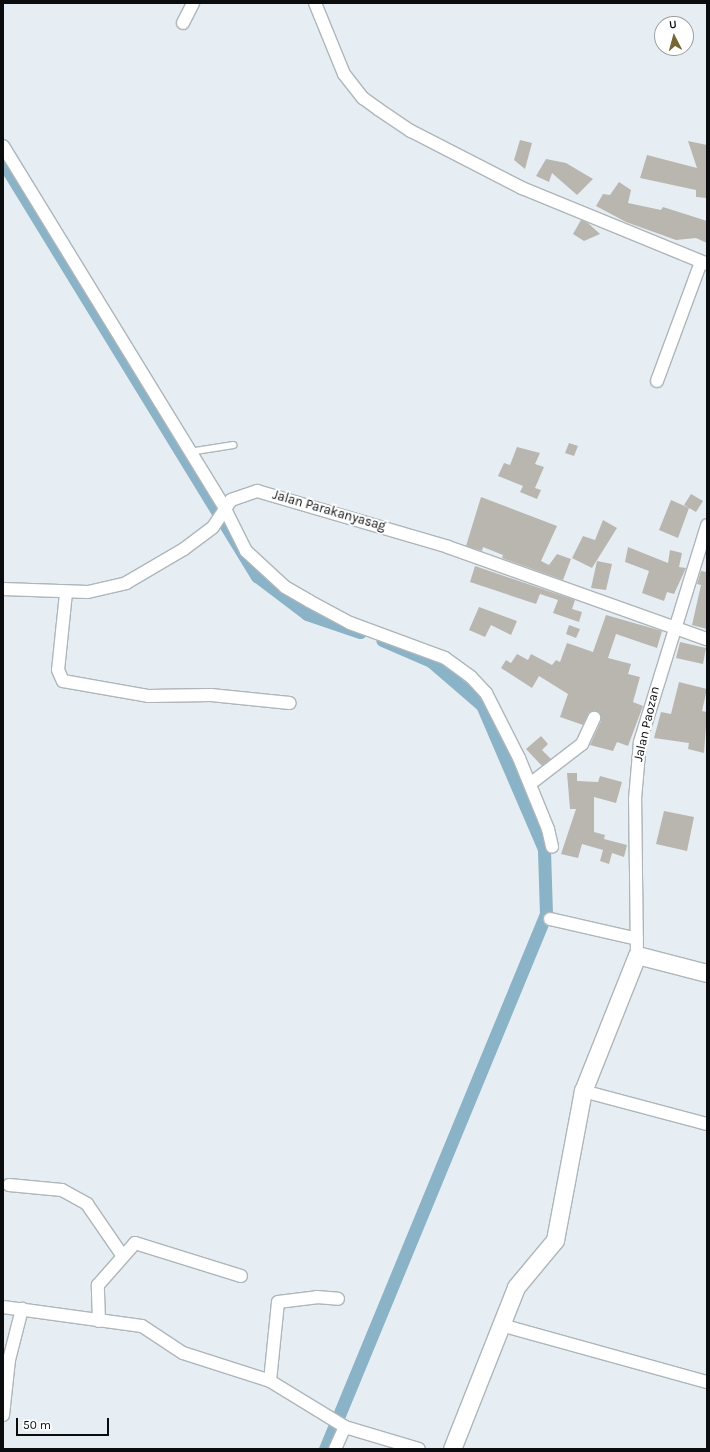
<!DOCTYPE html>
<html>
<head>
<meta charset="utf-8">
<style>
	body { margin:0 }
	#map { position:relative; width:710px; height:1452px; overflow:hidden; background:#e6eef3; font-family:Karla,sans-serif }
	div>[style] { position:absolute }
	.canal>* { height:13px; margin:-6.5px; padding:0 6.5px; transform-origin:6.5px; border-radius:6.5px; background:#8ab3c7 }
	.building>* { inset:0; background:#b8b6af }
	.roads { filter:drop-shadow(1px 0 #aeb6ba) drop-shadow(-1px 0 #aeb6ba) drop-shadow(0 1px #aeb6ba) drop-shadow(0 -1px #aeb6ba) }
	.lane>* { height:6px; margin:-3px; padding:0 3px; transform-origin:3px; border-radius:3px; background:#fff }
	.street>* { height:12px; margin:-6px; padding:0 6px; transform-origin:6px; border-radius:6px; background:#fff }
	.secondary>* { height:17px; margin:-8.5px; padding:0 8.5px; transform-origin:8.5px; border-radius:8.5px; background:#fff }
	span { translate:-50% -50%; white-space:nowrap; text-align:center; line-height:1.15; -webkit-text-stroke:4px #fff; paint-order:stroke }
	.street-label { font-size:13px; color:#0a0c0e }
	.frame { position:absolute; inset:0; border:4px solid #0a0c0e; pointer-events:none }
	.north { position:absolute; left:654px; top:16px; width:40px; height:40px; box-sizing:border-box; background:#fff; border:1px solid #9d9e9f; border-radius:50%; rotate:354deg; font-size:11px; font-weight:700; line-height:16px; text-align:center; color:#0a0c0e }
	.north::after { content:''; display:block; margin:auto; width:14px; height:18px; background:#756634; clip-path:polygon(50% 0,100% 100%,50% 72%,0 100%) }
	.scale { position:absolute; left:16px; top:1418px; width:93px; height:18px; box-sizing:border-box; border:2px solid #0a0c0e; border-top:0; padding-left:5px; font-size:12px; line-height:14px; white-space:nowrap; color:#0a0c0e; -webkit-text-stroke:3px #fff; paint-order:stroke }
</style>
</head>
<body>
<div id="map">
	<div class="canal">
		<div style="left:3px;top:162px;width:486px;rotate:58.5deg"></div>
		<div style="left:257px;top:576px;width:63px;rotate:37.2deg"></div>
		<div style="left:307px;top:614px;width:56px;rotate:18.8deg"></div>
		<div style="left:325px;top:1449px;width:579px;rotate:-67.56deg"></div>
		<div style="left:546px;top:914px;width:65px;rotate:-91.8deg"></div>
		<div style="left:544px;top:849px;width:157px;rotate:-113.3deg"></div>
		<div style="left:482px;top:705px;width:67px;rotate:-139.2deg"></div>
		<div style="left:431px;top:661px;width:53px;rotate:-156.8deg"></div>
	</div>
	<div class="building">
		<div style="clip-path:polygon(520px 140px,532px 143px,525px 169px,514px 160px)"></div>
		<div style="clip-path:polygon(688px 141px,707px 145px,707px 198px,696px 197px,696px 190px,640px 178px,647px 155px,697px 168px)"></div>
		<div style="clip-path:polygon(546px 159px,566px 163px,593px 179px,577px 195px,552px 173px,549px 182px,536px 176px)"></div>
		<div style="clip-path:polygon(619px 182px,631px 190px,628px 203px,661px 210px,663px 207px,707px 221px,707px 243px,696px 238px,676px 240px,626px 222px,596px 206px,603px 194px,610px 195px)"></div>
		<div style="clip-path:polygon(581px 220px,588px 223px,600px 234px,584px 241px,573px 234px)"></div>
		<div style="clip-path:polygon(569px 443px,578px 446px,574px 456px,565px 453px)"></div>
		<div style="clip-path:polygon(517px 447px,540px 453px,535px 464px,544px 467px,535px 488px,541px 490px,537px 499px,520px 492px,523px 486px,498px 476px,504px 463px,510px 465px)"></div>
		<div style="clip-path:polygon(691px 494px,703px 501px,696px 512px,689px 508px,678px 538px,659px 530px,671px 500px,689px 508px,684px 505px)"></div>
		<div style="clip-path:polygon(481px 497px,557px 526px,541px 561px,549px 565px,557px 554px,571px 559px,563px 580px,502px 558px,503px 555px,483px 547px,482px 551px,466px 546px)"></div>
		<div style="clip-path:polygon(603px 520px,617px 528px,592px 568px,572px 558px,583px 536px,595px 540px)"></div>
		<div style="clip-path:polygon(628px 547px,668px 563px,670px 550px,682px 553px,679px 567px,686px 568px,674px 594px,667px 592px,664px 601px,642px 593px,649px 571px,625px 562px)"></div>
		<div style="clip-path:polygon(597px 561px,612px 564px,606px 590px,591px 588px)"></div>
		<div style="clip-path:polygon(475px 566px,575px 600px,572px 609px,582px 612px,579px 622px,553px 613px,558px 600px,540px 594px,536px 604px,470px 582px)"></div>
		<div style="clip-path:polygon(701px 571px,707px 572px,707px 629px,692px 625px,701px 585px,697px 584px)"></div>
		<div style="clip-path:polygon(479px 607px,517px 621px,511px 635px,491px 625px,485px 637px,469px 630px)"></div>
		<div style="clip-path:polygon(606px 615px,662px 631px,657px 648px,616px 634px,608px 658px,631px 664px,628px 674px,640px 677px,633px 702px,643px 706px,628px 746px,617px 742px,613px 751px,590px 745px,601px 721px,597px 711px,589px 712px,583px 725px,560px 717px,568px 694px,539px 676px,532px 688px,501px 668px,506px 660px,511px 663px,517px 654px,528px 660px,531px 654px,552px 665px,556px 660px,560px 662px,567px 643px,593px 652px)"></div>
		<div style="clip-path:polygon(569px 625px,580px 629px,576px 638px,566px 634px)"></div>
		<div style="clip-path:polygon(680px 642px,706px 648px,703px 664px,676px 658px)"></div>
		<div style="clip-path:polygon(679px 682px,707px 689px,702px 711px,707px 712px,704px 753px,688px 749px,689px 743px,654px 738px,661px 712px,671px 714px)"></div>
		<div style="clip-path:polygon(541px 736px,548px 744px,542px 750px,551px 759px,542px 766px,526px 749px)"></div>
		<div style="clip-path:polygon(567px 773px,577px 773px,577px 781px,598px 782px,600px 776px,622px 782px,616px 803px,594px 797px,594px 832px,605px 835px,604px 839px,627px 845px,624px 857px,612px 853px,609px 864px,600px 861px,603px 850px,582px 844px,578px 858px,561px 854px,576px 809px,570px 809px)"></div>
		<div style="clip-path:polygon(664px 811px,694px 817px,687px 851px,656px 844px)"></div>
	</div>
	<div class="roads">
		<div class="lane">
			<div style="left:189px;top:452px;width:45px;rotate:-9deg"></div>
		</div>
		<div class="street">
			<div style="left:315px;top:3px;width:77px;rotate:67.8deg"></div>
			<div style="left:344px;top:74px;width:31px;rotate:52deg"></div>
			<div style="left:363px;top:98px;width:19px;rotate:36deg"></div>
			<div style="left:378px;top:109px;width:40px;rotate:34deg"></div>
			<div style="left:411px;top:131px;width:125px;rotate:27.2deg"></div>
			<div style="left:522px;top:188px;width:200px;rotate:22.3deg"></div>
			<div style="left:183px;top:23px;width:22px;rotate:-63deg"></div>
			<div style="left:3px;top:146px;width:423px;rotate:58.5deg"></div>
			<div style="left:224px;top:507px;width:49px;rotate:63.4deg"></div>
			<div style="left:246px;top:551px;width:53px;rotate:42.7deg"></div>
			<div style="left:285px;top:587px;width:28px;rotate:30deg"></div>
			<div style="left:309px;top:601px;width:47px;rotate:28.2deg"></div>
			<div style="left:350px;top:623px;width:101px;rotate:20.2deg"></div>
			<div style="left:445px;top:658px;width:32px;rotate:36deg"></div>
			<div style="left:471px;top:677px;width:22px;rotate:47deg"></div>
			<div style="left:486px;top:693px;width:73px;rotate:63.1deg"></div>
			<div style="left:519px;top:758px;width:77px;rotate:67.8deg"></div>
			<div style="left:548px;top:829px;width:18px;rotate:77deg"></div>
			<div style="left:657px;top:381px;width:127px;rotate:-69.7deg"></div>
			<div style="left:3px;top:589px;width:85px;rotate:2deg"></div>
			<div style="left:88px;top:592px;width:39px;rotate:-13deg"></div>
			<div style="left:126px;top:583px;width:67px;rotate:-30.4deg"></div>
			<div style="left:184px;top:549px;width:36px;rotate:-37deg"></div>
			<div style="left:213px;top:527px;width:32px;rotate:-56deg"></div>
			<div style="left:231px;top:500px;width:28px;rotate:-19deg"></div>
			<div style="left:257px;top:491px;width:199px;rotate:16.3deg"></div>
			<div style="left:448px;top:547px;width:275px;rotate:19.6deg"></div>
			<div style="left:66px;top:593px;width:77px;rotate:95.9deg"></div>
			<div style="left:58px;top:670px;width:12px;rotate:66deg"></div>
			<div style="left:63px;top:681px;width:86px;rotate:10deg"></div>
			<div style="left:148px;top:696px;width:63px;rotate:-0.9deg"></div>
			<div style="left:211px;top:695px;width:79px;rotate:5.8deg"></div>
			<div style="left:530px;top:784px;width:66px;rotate:-37.6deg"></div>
			<div style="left:582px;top:744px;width:29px;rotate:-65deg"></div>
			<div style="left:550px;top:919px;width:89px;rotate:12.9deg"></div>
			<div style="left:637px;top:955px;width:156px;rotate:-90.7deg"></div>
			<div style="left:635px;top:799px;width:57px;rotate:-85deg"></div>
			<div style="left:640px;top:742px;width:227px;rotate:-72.8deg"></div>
			<div style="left:583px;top:1091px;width:128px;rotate:14.9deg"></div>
			<div style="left:9px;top:1185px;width:53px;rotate:5.4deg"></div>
			<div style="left:62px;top:1190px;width:29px;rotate:29deg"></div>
			<div style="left:87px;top:1204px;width:62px;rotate:55.5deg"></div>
			<div style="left:3px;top:1307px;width:140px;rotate:7.8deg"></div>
			<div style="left:142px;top:1326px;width:49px;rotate:33.4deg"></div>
			<div style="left:183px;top:1353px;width:91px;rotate:17.8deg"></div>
			<div style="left:270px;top:1381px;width:88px;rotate:31.5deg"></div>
			<div style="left:345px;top:1427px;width:77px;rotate:16.6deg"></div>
			<div style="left:99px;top:1321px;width:36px;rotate:-92deg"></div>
			<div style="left:98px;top:1285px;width:56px;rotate:-48.6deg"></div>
			<div style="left:135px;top:1243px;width:111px;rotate:17.3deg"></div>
			<div style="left:501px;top:1325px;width:214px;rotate:15.5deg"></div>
			<div style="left:270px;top:1381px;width:79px;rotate:-84.2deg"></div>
			<div style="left:278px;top:1302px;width:39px;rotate:-7deg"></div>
			<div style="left:317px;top:1297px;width:21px;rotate:5deg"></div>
			<div style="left:3px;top:1415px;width:55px;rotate:-83.8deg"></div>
			<div style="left:9px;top:1360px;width:53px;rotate:-75.7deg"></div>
			<div style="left:335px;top:1449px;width:24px;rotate:-66deg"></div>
		</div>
		<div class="secondary">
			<div style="left:452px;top:1449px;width:174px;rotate:-68.4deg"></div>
			<div style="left:516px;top:1287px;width:61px;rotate:-50.3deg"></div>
			<div style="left:555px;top:1240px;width:152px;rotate:-79.4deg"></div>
			<div style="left:583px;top:1091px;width:146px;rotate:-68.3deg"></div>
			<div style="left:637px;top:955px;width:72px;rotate:14.4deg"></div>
		</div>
	</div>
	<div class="street-label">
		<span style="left:329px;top:511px;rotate:16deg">Jalan Parakanyasag</span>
		<span style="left:647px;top:724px;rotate:-77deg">Jalan Paozan</span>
	</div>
	<div class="frame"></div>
	<div class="north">U</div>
	<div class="scale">50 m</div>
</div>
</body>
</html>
